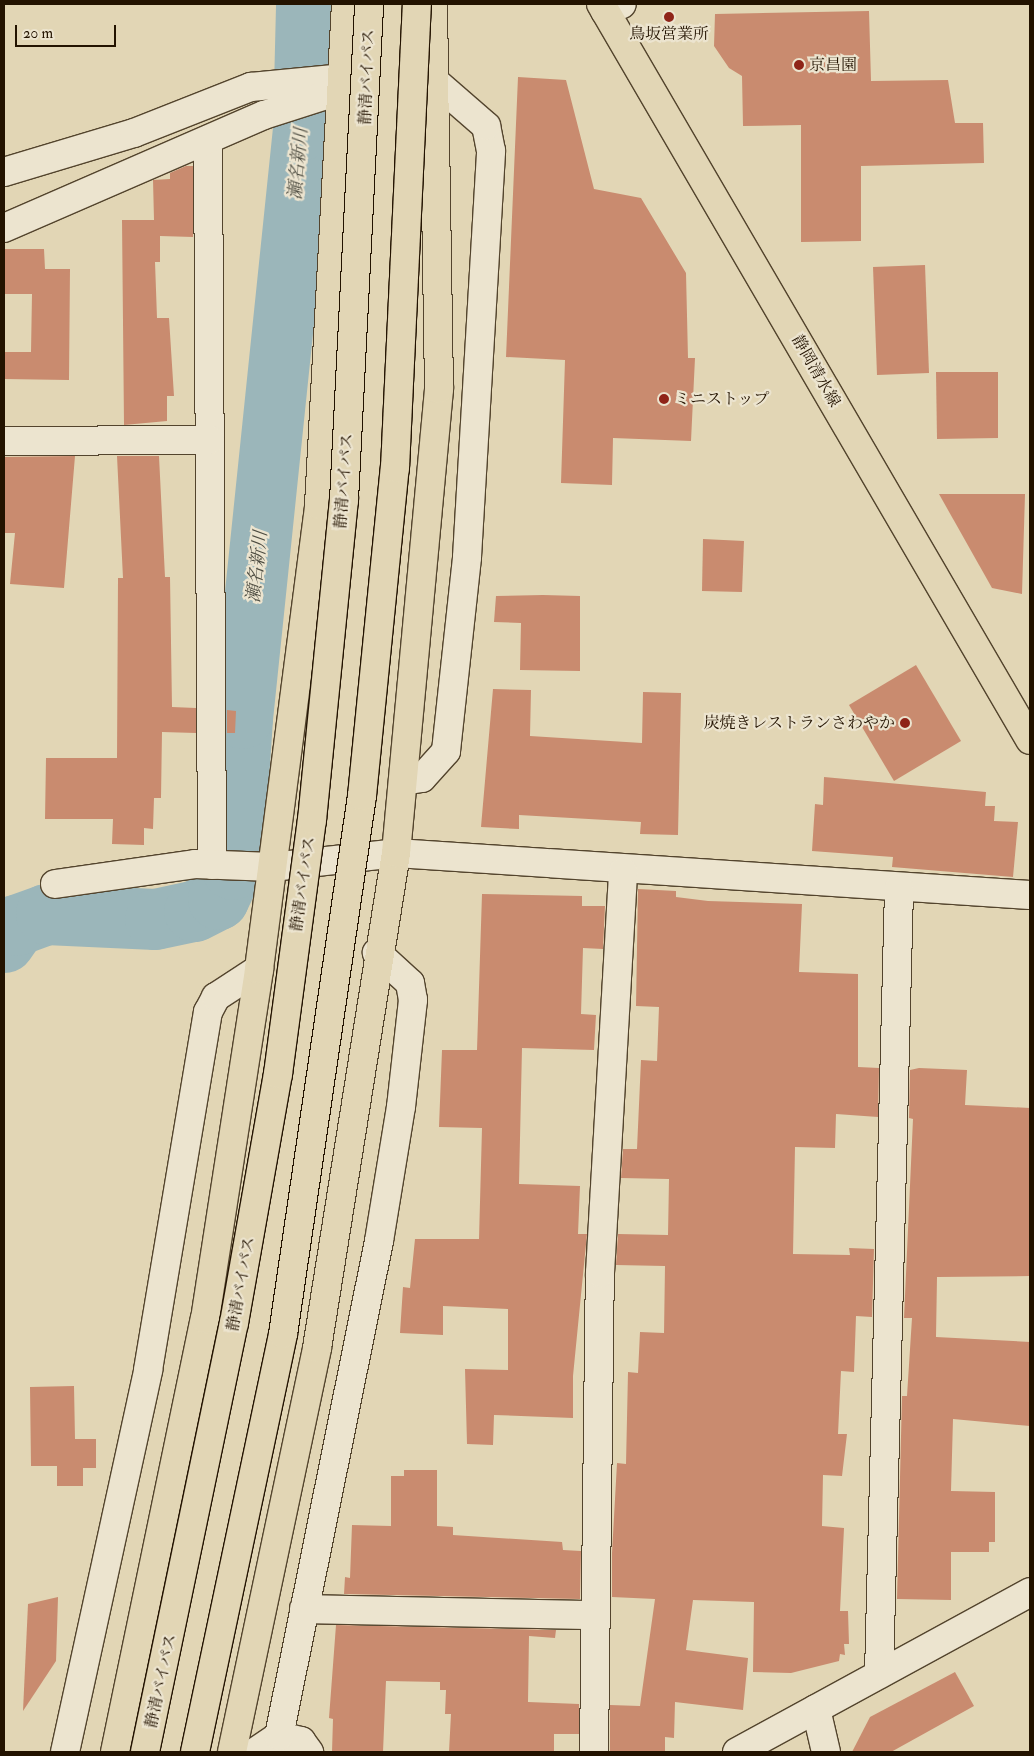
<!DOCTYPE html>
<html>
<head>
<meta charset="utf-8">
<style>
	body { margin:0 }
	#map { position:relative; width:1034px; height:1756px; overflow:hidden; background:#e2d6b5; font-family:"IM FELL Double Pica","Noto Serif JP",serif }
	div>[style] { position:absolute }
	.river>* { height:61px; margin:-30.5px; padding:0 30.5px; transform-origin:30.5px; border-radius:30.5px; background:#9bb6ba }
	.building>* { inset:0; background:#c98b6f }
	.roads { filter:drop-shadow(1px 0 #53442d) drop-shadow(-1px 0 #53442d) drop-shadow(0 1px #53442d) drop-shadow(0 -1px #53442d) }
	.minor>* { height:28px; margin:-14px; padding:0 14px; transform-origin:14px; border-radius:14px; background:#ece4cf }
	.major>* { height:28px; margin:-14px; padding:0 14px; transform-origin:14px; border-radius:14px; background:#e2d6b5 }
	.highway>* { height:28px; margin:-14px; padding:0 14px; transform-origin:14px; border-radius:14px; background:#e2d6b5 }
	.bridges { filter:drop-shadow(1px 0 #231300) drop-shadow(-1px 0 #231300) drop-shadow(0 1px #231300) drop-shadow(0 -1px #231300) }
	.highway-bridge>* { height:28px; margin:-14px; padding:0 14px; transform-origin:14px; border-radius:14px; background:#e2d6b5 }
	.dots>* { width:14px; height:14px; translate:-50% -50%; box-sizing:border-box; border:2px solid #ece4cf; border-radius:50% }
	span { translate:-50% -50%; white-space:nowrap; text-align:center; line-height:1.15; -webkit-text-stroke:4.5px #ece4cf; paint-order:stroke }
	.poi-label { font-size:16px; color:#231300 }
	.left { translate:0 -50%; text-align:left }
	.right { translate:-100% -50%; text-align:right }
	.street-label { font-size:16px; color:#231300 }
	.water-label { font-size:18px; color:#4d4c41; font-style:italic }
	.frame { position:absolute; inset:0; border:5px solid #231300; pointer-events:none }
	.scale { position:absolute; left:15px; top:25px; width:101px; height:22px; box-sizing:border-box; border:2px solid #231300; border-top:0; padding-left:6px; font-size:15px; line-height:18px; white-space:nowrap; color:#231300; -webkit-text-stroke:4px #ece4cf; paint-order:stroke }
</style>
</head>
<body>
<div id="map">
	<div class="river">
		<div style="left:4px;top:942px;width:21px;rotate:-55deg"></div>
		<div style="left:16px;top:925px;width:32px;rotate:-20deg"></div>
		<div style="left:46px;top:914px;width:109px;rotate:2.6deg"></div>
		<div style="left:155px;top:919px;width:40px;rotate:-12deg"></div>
		<div style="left:194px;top:911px;width:27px;rotate:-27deg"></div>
		<div style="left:218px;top:899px;width:33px;rotate:-65deg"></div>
		<div style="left:232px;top:869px;width:151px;rotate:-86.2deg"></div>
		<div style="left:242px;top:718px;width:592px;rotate:-84.09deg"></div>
		<div style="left:303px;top:129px;width:125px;rotate:-88.6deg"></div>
	</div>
	<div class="building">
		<div style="clip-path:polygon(869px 11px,871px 81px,948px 80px,955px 123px,983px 123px,984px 163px,861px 166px,861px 241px,801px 242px,801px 125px,743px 126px,742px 76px,729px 68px,714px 46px,715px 14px)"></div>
		<div style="clip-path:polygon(518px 77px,566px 80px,594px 189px,641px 198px,686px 273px,688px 358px,695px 358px,691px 441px,613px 438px,612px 485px,561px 483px,565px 360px,506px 357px)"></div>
		<div style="clip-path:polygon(186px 166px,193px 166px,193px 237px,160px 236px,160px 262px,155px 262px,157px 318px,169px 318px,174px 396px,167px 396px,167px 421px,124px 425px,122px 220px,154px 220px,153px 180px,170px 179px,170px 173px)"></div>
		<div style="clip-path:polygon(4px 249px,44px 249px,45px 269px,70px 269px,69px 380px,4px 379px,4px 352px,31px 352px,32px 294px,4px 294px)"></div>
		<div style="clip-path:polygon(925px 265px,929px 373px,877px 375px,873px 267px)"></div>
		<div style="clip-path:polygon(936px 372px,998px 372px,998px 438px,937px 439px)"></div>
		<div style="clip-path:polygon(75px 456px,64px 588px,10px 584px,15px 533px,4px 533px,4px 457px)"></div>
		<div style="clip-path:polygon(117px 456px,159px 456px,165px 577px,170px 577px,172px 707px,196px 708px,196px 733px,162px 732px,161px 798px,154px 798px,153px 829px,144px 828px,144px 845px,112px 844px,113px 819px,45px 819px,46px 758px,117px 758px,118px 578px,123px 578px)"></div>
		<div style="clip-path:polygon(939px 494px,1025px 494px,1022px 594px,992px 588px)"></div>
		<div style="clip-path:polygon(703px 539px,744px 541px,742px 592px,702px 591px)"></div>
		<div style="clip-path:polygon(543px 595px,580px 596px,580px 671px,520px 670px,521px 623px,494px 622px,496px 596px)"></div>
		<div style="clip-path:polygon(916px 665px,961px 741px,894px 781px,849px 705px)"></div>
		<div style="clip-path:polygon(493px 689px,531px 690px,530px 736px,642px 743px,643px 692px,681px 693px,678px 835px,640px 834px,641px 822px,519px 815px,519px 829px,481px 827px)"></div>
		<div style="clip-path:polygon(227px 710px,236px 711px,235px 733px,227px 733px)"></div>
		<div style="clip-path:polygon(824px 777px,986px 792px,985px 806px,995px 806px,994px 821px,1018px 822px,1013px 877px,892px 867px,893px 857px,812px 851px,815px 804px,823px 805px)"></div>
		<div style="clip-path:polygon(638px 889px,676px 891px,676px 897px,708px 901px,802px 904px,799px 972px,858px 974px,858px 1067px,879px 1068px,878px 1117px,836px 1114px,835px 1148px,795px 1147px,793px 1254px,850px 1255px,849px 1248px,874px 1249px,872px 1317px,856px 1316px,854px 1372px,841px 1371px,838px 1434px,847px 1434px,842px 1476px,823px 1475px,822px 1526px,844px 1528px,840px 1611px,848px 1611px,849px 1644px,844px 1644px,845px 1655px,840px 1654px,839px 1661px,791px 1673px,753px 1672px,754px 1602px,693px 1600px,686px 1650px,748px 1658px,743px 1710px,675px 1702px,674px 1738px,665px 1737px,665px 1752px,610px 1752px,610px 1705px,640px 1706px,655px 1599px,612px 1597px,612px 1553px,617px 1463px,626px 1464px,628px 1372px,638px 1373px,640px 1332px,664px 1333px,665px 1266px,616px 1265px,618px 1234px,668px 1235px,669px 1179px,621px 1178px,623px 1149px,637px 1149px,641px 1060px,657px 1061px,659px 1007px,636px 1006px)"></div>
		<div style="clip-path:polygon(482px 894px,582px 896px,582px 906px,605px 906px,603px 949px,583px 948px,581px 1014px,596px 1015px,594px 1050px,522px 1048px,519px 1184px,580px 1186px,578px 1234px,587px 1234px,573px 1376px,573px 1418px,494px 1415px,493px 1445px,467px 1444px,465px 1369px,508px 1370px,508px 1309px,443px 1306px,443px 1335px,400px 1333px,403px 1287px,410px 1288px,415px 1239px,479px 1239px,482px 1128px,439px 1127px,442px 1050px,477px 1050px)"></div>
		<div style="clip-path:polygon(919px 1068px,967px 1070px,965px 1105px,1030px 1108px,1030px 1276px,937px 1277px,936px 1337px,1030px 1342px,1030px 1426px,953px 1419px,951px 1491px,995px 1492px,995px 1542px,989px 1542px,989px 1552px,951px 1552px,951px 1600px,897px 1599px,902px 1396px,907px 1396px,912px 1318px,904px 1318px,913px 1119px,909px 1118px,910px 1070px)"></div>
		<div style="clip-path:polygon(74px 1386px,75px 1439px,96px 1439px,96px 1468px,83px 1468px,83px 1486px,57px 1486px,57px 1466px,31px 1466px,30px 1387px)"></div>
		<div style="clip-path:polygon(404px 1470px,437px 1470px,437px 1526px,453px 1527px,453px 1535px,562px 1542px,563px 1550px,581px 1551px,580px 1599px,344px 1594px,345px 1577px,350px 1578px,352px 1525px,391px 1526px,391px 1476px,404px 1476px)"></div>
		<div style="clip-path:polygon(58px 1597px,56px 1661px,23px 1711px,28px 1604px)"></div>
		<div style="clip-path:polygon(336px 1625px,556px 1630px,555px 1638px,529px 1636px,528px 1702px,579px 1704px,579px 1734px,554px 1734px,554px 1752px,449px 1752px,451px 1714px,445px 1714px,446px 1690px,440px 1690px,440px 1682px,386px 1681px,383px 1752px,332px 1752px,333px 1719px,329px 1718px)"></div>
		<div style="clip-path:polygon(955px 1672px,974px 1706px,891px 1752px,852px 1752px,870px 1717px)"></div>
	</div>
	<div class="roads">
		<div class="minor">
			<div style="left:605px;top:11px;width:18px;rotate:-22deg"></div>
			<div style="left:208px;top:142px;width:723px;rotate:89.68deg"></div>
			<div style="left:4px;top:172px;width:136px;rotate:-16.7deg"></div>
			<div style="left:134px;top:133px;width:126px;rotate:-21.5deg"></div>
			<div style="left:251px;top:87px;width:91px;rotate:-5.6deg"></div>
			<div style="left:4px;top:228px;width:283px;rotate:-23.5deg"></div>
			<div style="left:264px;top:115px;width:82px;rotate:-17.8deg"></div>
			<div style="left:4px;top:441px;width:206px;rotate:-0.3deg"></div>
			<div style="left:403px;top:781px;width:19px;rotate:-9deg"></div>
			<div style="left:422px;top:778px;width:36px;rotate:-48deg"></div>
			<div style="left:446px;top:751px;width:195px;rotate:-83.8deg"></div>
			<div style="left:467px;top:557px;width:407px;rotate:-86.6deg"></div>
			<div style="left:491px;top:151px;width:25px;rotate:-101deg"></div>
			<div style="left:486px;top:126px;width:70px;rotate:-139deg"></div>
			<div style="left:55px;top:884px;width:141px;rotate:-8.1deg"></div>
			<div style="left:195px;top:864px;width:77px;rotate:2.2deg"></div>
			<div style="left:272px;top:867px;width:125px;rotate:-6.4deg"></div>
			<div style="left:396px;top:853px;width:635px;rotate:3.79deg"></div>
			<div style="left:304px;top:1609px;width:291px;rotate:1.2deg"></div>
			<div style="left:879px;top:1674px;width:786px;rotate:-88.54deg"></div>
			<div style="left:816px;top:1709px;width:44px;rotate:76.9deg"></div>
			<div style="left:279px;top:1736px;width:23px;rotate:13deg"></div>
			<div style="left:301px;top:1741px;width:14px;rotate:54deg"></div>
			<div style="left:65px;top:1752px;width:391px;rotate:-77.7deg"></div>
			<div style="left:148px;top:1370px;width:363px;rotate:-80.5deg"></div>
			<div style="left:208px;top:1012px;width:17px;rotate:-62deg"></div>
			<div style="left:216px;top:997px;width:51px;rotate:-33.1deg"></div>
			<div style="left:255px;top:1752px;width:29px;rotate:-34deg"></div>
			<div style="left:279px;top:1736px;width:505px;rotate:-78.58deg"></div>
			<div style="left:379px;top:1241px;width:136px;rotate:-80.7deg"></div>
			<div style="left:401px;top:1107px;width:108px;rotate:-83.6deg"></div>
			<div style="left:413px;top:1000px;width:17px;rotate:-100deg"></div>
			<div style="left:410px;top:983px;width:45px;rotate:-137.7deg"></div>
			<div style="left:594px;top:1752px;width:479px;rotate:-89.3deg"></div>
			<div style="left:600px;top:1273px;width:402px;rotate:-86.7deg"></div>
			<div style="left:737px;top:1752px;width:334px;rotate:-28.6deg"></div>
		</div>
		<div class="major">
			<div style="left:601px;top:4px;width:852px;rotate:59.76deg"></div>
		</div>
		<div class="highway">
			<div style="left:115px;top:1752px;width:442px;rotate:-78.3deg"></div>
			<div style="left:205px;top:1319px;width:354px;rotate:-81.2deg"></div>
			<div style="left:259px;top:969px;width:468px;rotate:-82.6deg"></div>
			<div style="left:319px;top:505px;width:502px;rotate:-86.92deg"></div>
			<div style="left:232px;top:1752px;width:413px;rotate:-78.1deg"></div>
			<div style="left:317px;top:1348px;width:501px;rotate:-80.93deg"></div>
			<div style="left:396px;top:853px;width:466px;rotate:-84.7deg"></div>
			<div style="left:439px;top:389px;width:385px;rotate:-90.9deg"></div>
		</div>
	</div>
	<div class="bridges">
		<div class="highway-bridge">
			<div style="left:145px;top:1752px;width:438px;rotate:-78.3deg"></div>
			<div style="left:234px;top:1323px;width:253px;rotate:-80deg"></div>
			<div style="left:278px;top:1074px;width:256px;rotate:-82.4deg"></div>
			<div style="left:312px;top:820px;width:322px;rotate:-84.3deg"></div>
			<div style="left:344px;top:500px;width:497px;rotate:-87.1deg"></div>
			<div style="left:195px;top:1752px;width:427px;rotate:-78.1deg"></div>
			<div style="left:283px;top:1334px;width:544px;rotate:-81.65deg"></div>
			<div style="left:362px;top:796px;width:330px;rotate:-84.3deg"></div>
			<div style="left:395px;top:468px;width:465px;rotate:-87.3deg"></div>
		</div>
	</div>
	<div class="dots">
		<div style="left:669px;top:17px;background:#8f2418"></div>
		<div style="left:799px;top:65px;background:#8f2418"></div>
		<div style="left:664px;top:399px;background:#8f2418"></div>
		<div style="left:905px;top:723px;background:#8f2418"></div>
	</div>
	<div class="poi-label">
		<span style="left:669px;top:34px">鳥坂営業所</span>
		<span class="left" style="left:809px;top:65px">京昌園</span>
		<span class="left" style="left:674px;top:399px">ミニストップ</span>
		<span class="right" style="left:895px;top:723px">炭焼きレストランさわやか</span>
	</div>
	<div class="street-label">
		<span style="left:367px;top:77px;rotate:-88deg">静清バイパス</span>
		<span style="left:816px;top:371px;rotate:60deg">静岡清水線</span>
		<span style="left:344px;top:481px;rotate:-86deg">静清バイパス</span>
		<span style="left:303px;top:884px;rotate:-82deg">静清バイパス</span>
		<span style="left:241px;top:1284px;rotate:-80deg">静清バイパス</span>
		<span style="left:161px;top:1681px;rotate:-78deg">静清バイパス</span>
	</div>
	<div class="water-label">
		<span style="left:299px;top:164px;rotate:-85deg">瀬名新川</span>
		<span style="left:258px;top:567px;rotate:-84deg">瀬名新川</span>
	</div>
	<div class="frame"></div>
	<div class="scale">20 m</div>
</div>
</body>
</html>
